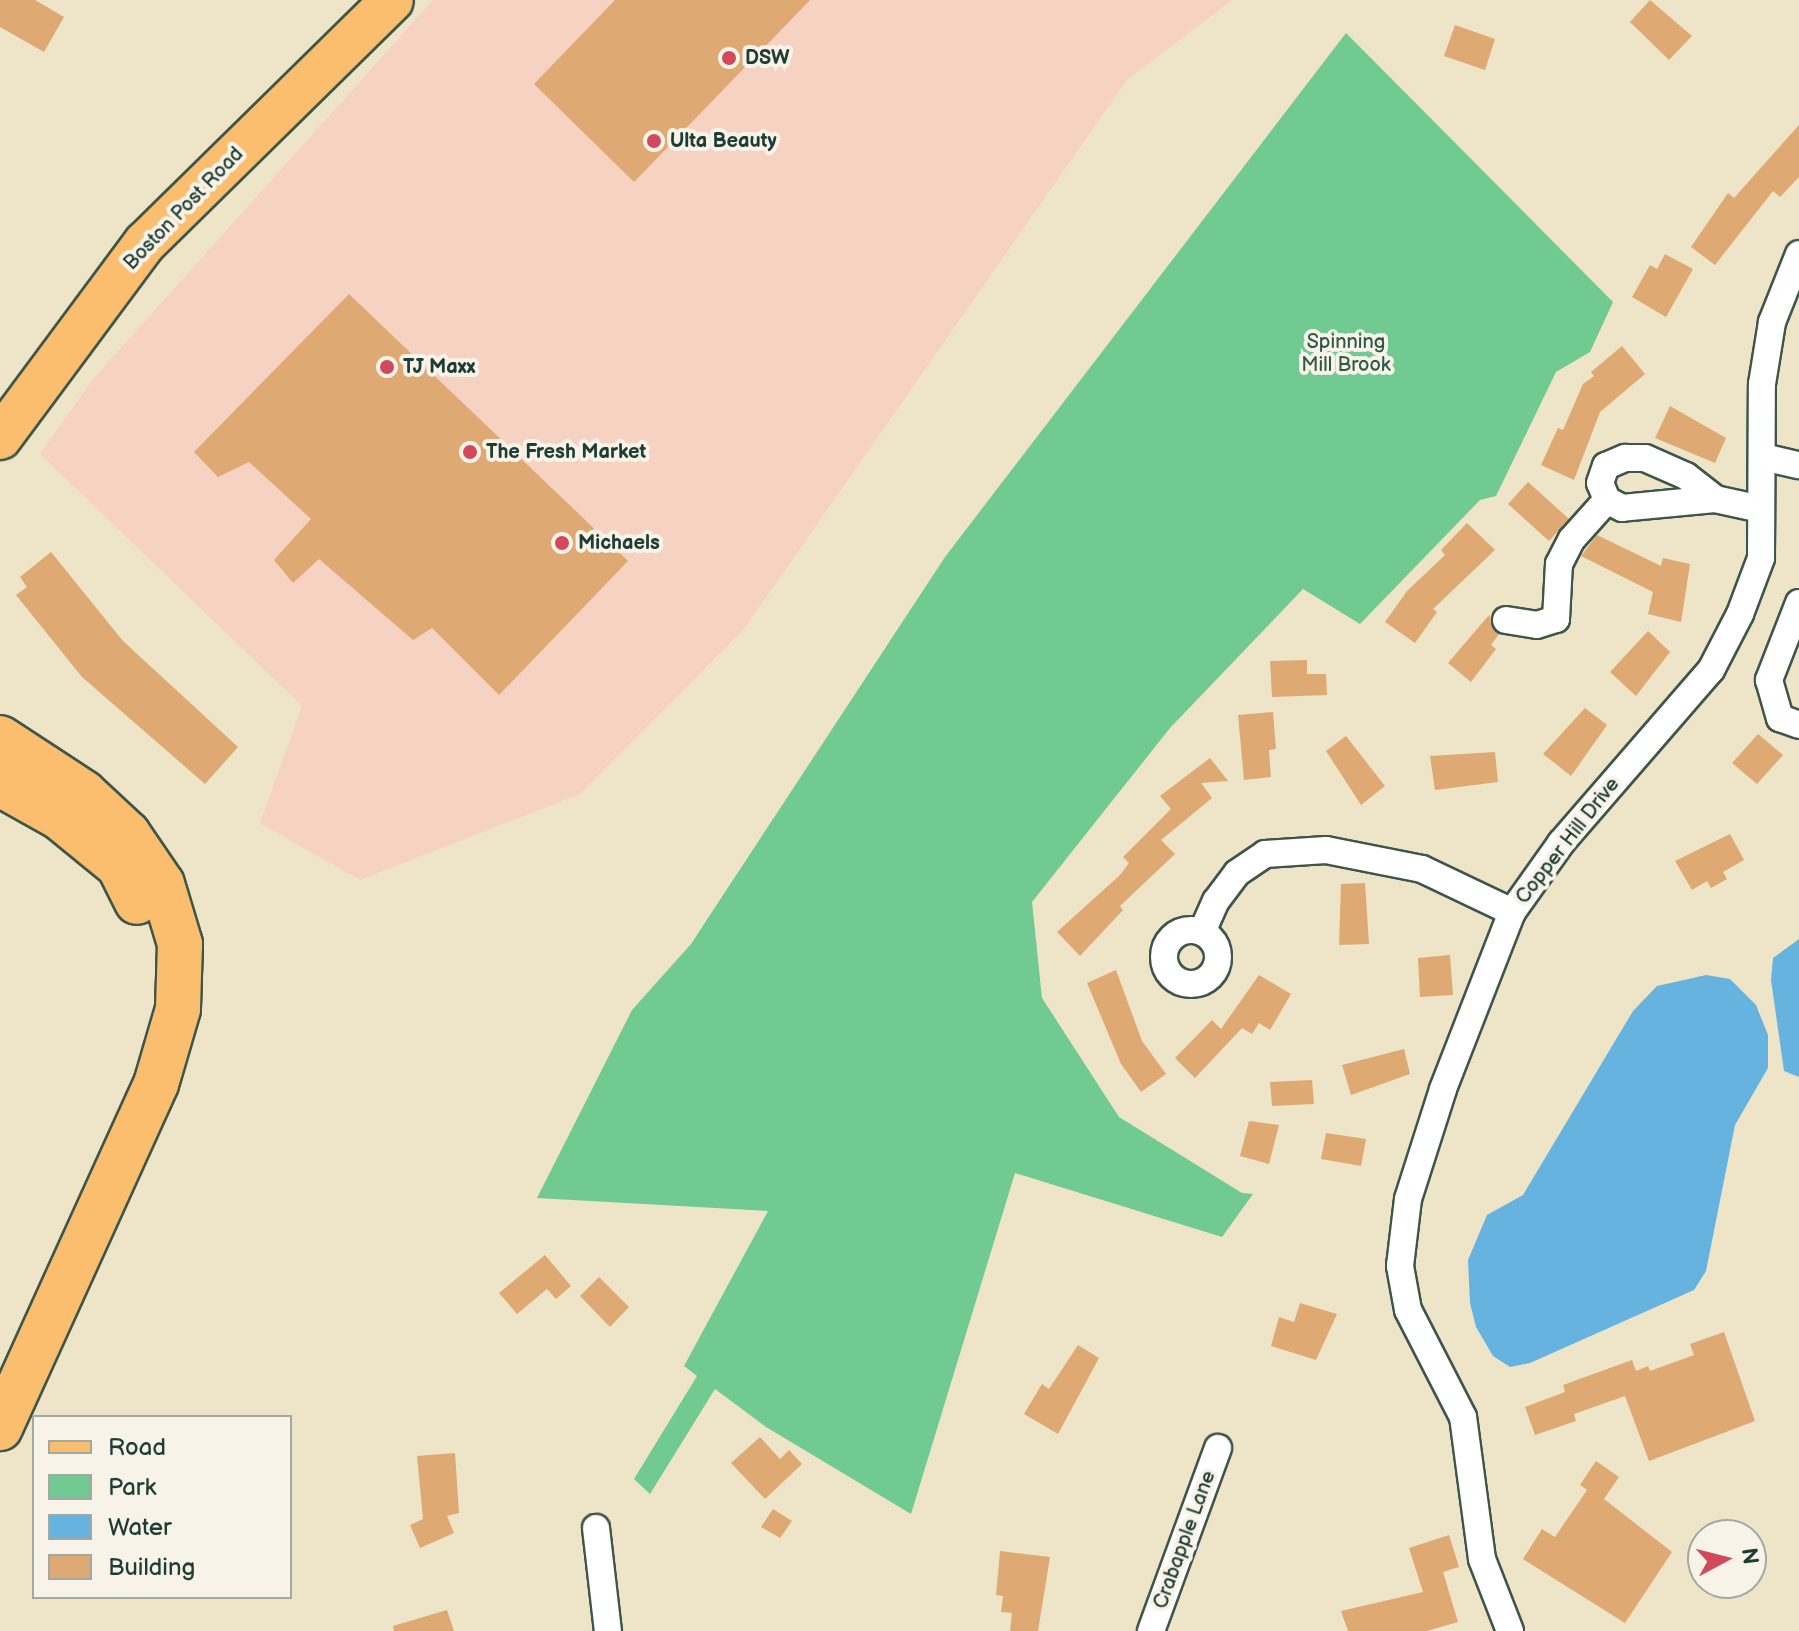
<!DOCTYPE html>
<html>
<head>
<meta charset="utf-8">
<style>
	body { margin:0 }
	#map { position:relative; width:1799px; height:1631px; overflow:hidden; background:#eee5c9; font-family:"Balsamiq Sans",sans-serif }
	div>[style] { position:absolute }
	.built>* { inset:0; background:#f6d2c3 }
	.green>* { inset:0; background:#71ca91 }
	.water>* { inset:0; background:#66b3e0 }
	.building>* { inset:0; background:#dea973 }
	.roads { filter:drop-shadow(2px 0 #3e564a) drop-shadow(-2px 0 #3e564a) drop-shadow(0 2px #3e564a) drop-shadow(0 -2px #3e564a) }
	.street>* { height:26px; margin:-13px; padding:0 13px; transform-origin:13px; border-radius:13px; background:#fff }
	.street>.ring { margin:-13px; padding:0; box-sizing:content-box; background:none; border:26px solid #fff; border-radius:50% }
	.primary>* { height:42px; margin:-21px; padding:0 21px; transform-origin:21px; border-radius:21px; background:#fbbd6e }
	.highway>* { height:44px; margin:-22px; padding:0 22px; transform-origin:22px; border-radius:22px; background:#fbbd6e }
	.dots>* { width:22px; height:22px; translate:-50% -50%; box-sizing:border-box; border:4px solid #f7f3e8; border-radius:50% }
	span { translate:-50% -50%; white-space:nowrap; text-align:center; line-height:1.15; -webkit-text-stroke:8px #f7f3e8; paint-order:stroke }
	.poi-label { font-size:20px; color:#1f3d34; font-weight:700 }
	.left { translate:0 -50%; text-align:left }
	.street-label { font-size:20px; color:#1f3d34 }
	.park-label { font-size:20px; color:#2f5947 }
	.legend { position:absolute; left:32px; top:1415px; width:260px; height:184px; box-sizing:border-box; background:#f7f3e8; border:2px solid #a1aaa0; margin:0; padding:10px 14px; list-style:none; font-size:24px; color:#1f3d34 }
	.legend li { display:flex; align-items:center; gap:16px; height:40px }
	.legend b { width:40px; border:2px solid #a1aaa0 }
	.north { position:absolute; left:1687px; top:1519px; width:80px; height:80px; box-sizing:border-box; background:#f7f3e8; border:2px solid #a1aaa0; border-radius:50%; rotate:83deg; font-size:22px; font-weight:700; line-height:32px; text-align:center; color:#1f3d34 }
	.north::after { content:''; display:block; margin:auto; width:28px; height:36px; background:#d1495b; clip-path:polygon(50% 0,100% 100%,50% 72%,0 100%) }
</style>
</head>
<body>
<div id="map">
	<div class="built">
		<div style="clip-path:polygon(433px 0,1232px 0,1127px 80px,744px 629px,580px 794px,360px 880px,260px 823px,302px 706px,40px 454px,93px 379px)"></div>
	</div>
	<div class="green">
		<div style="clip-path:polygon(1346px 33px,1613px 302px,1590px 352px,1556px 372px,1496px 496px,1480px 500px,1360px 624px,1303px 589px,1170px 728px,1032px 902px,1042px 998px,1119px 1117px,1242px 1193px,1253px 1194px,1222px 1237px,1015px 1173px,911px 1514px,766px 1427px,715px 1389px,650px 1494px,634px 1479px,697px 1376px,684px 1366px,768px 1211px,537px 1198px,632px 1010px,691px 944px,945px 557px)"></div>
	</div>
	<div class="water">
		<div style="clip-path:polygon(1799px 939px,1799px 1077px,1784px 1071px,1771px 980px,1773px 958px)"></div>
		<div style="clip-path:polygon(1706px 975px,1730px 979px,1756px 1005px,1768px 1035px,1768px 1068px,1735px 1125px,1706px 1271px,1694px 1290px,1530px 1363px,1510px 1367px,1493px 1356px,1476px 1327px,1470px 1303px,1468px 1260px,1487px 1215px,1523px 1195px,1633px 1011px,1657px 986px)"></div>
	</div>
	<div class="building">
		<div style="clip-path:polygon(0 0,35px 0,64px 17px,44px 52px,0 27px)"></div>
		<div style="clip-path:polygon(615px 0,810px 0,634px 182px,534px 84px)"></div>
		<div style="clip-path:polygon(1650px 0,1692px 36px,1669px 60px,1630px 22px)"></div>
		<div style="clip-path:polygon(1455px 25px,1495px 39px,1485px 70px,1444px 56px)"></div>
		<div style="clip-path:polygon(1799px 125px,1799px 177px,1780px 197px,1773px 191px,1715px 265px,1691px 247px,1728px 193px,1734px 198px)"></div>
		<div style="clip-path:polygon(1665px 254px,1693px 269px,1666px 317px,1632px 297px,1650px 265px,1657px 269px)"></div>
		<div style="clip-path:polygon(349px 294px,628px 561px,499px 695px,432px 628px,413px 640px,319px 559px,293px 583px,274px 560px,311px 519px,249px 462px,218px 477px,194px 452px)"></div>
		<div style="clip-path:polygon(1622px 346px,1645px 374px,1600px 412px,1574px 480px,1541px 465px,1558px 428px,1563px 430px,1583px 384px,1594px 376px,1591px 372px)"></div>
		<div style="clip-path:polygon(1670px 406px,1726px 438px,1715px 463px,1655px 438px)"></div>
		<div style="clip-path:polygon(1528px 482px,1569px 519px,1549px 541px,1508px 504px)"></div>
		<div style="clip-path:polygon(1467px 523px,1495px 550px,1433px 609px,1437px 612px,1415px 643px,1385px 622px,1407px 591px,1445px 555px,1441px 550px)"></div>
		<div style="clip-path:polygon(1597px 535px,1661px 566px,1663px 558px,1690px 564px,1681px 622px,1648px 614px,1653px 592px,1581px 556px)"></div>
		<div style="clip-path:polygon(51px 552px,123px 641px,238px 747px,205px 784px,82px 677px,16px 595px,27px 587px,20px 577px)"></div>
		<div style="clip-path:polygon(1489px 615px,1499px 634px,1491px 645px,1496px 649px,1471px 682px,1448px 663px)"></div>
		<div style="clip-path:polygon(1648px 631px,1670px 652px,1636px 696px,1610px 672px)"></div>
		<div style="clip-path:polygon(1307px 660px,1307px 674px,1326px 674px,1327px 695px,1272px 697px,1270px 661px)"></div>
		<div style="clip-path:polygon(1585px 708px,1607px 725px,1571px 776px,1543px 754px)"></div>
		<div style="clip-path:polygon(1273px 712px,1276px 749px,1269px 750px,1271px 777px,1244px 780px,1238px 715px)"></div>
		<div style="clip-path:polygon(1758px 734px,1783px 755px,1757px 784px,1732px 763px)"></div>
		<div style="clip-path:polygon(1346px 736px,1385px 786px,1361px 805px,1326px 751px)"></div>
		<div style="clip-path:polygon(1495px 752px,1498px 782px,1435px 790px,1430px 756px)"></div>
		<div style="clip-path:polygon(1210px 758px,1228px 781px,1201px 783px,1212px 798px,1161px 840px,1175px 854px,1120px 906px,1123px 910px,1080px 956px,1057px 932px,1120px 875px,1129px 863px,1123px 857px,1171px 809px,1160px 796px)"></div>
		<div style="clip-path:polygon(1730px 834px,1744px 860px,1723px 872px,1727px 879px,1711px 888px,1707px 881px,1692px 890px,1675px 861px)"></div>
		<div style="clip-path:polygon(1365px 883px,1369px 944px,1339px 945px,1341px 884px)"></div>
		<div style="clip-path:polygon(1450px 955px,1453px 995px,1420px 997px,1418px 958px)"></div>
		<div style="clip-path:polygon(1116px 970px,1142px 1041px,1166px 1074px,1141px 1092px,1121px 1064px,1087px 983px)"></div>
		<div style="clip-path:polygon(1259px 975px,1291px 994px,1270px 1030px,1259px 1023px,1252px 1034px,1242px 1028px,1195px 1078px,1175px 1058px,1212px 1020px,1221px 1029px)"></div>
		<div style="clip-path:polygon(1404px 1049px,1410px 1074px,1351px 1095px,1342px 1065px)"></div>
		<div style="clip-path:polygon(1312px 1080px,1314px 1104px,1272px 1106px,1270px 1082px)"></div>
		<div style="clip-path:polygon(1249px 1121px,1279px 1125px,1269px 1164px,1240px 1156px)"></div>
		<div style="clip-path:polygon(1326px 1133px,1366px 1139px,1361px 1166px,1321px 1159px)"></div>
		<div style="clip-path:polygon(545px 1255px,571px 1286px,556px 1299px,547px 1289px,517px 1314px,499px 1293px)"></div>
		<div style="clip-path:polygon(599px 1277px,629px 1307px,610px 1327px,580px 1296px)"></div>
		<div style="clip-path:polygon(1300px 1303px,1337px 1314px,1316px 1360px,1271px 1346px,1279px 1317px,1294px 1322px)"></div>
		<div style="clip-path:polygon(1724px 1332px,1755px 1421px,1649px 1461px,1625px 1396px,1574px 1414px,1576px 1421px,1535px 1435px,1525px 1407px,1565px 1392px,1563px 1385px,1632px 1360px,1636px 1371px,1648px 1366px,1650px 1371px,1694px 1355px,1690px 1344px)"></div>
		<div style="clip-path:polygon(1078px 1345px,1099px 1358px,1058px 1434px,1024px 1414px,1042px 1384px,1049px 1389px)"></div>
		<div style="clip-path:polygon(760px 1437px,780px 1459px,789px 1450px,802px 1464px,765px 1499px,731px 1463px)"></div>
		<div style="clip-path:polygon(455px 1453px,459px 1513px,447px 1516px,454px 1533px,420px 1548px,410px 1525px,423px 1519px,417px 1456px)"></div>
		<div style="clip-path:polygon(1596px 1461px,1619px 1477px,1604px 1499px,1672px 1552px,1625px 1623px,1523px 1559px,1542px 1529px,1555px 1537px,1587px 1490px,1580px 1485px)"></div>
		<div style="clip-path:polygon(773px 1509px,792px 1521px,780px 1538px,761px 1527px)"></div>
		<div style="clip-path:polygon(1449px 1535px,1459px 1567px,1443px 1572px,1458px 1622px,1427px 1631px,1348px 1631px,1341px 1611px,1423px 1592px,1409px 1548px)"></div>
		<div style="clip-path:polygon(1000px 1551px,1050px 1557px,1038px 1631px,1010px 1631px,1012px 1613px,1001px 1612px,1003px 1596px,996px 1595px)"></div>
		<div style="clip-path:polygon(447px 1610px,454px 1631px,394px 1631px,393px 1626px)"></div>
	</div>
	<div class="roads">
		<div class="street">
			<div style="left:1763px;top:457px;width:37px;rotate:13deg"></div>
			<div style="left:1715px;top:499px;width:93px;rotate:174.5deg"></div>
			<div style="left:1622px;top:508px;width:17px;rotate:-152deg"></div>
			<div style="left:1607px;top:500px;width:18px;rotate:-112deg"></div>
			<div style="left:1600px;top:483px;width:18px;rotate:-71deg"></div>
			<div style="left:1606px;top:466px;width:21px;rotate:-23deg"></div>
			<div style="left:1625px;top:458px;width:20px"></div>
			<div style="left:1645px;top:458px;width:45px;rotate:23.7deg"></div>
			<div style="left:1686px;top:476px;width:37px;rotate:38deg"></div>
			<div style="left:1715px;top:499px;width:47px;rotate:12.3deg"></div>
			<div style="left:1799px;top:603px;width:83px;rotate:111.3deg"></div>
			<div style="left:1769px;top:680px;width:40px;rotate:74deg"></div>
			<div style="left:1780px;top:718px;width:20px;rotate:20deg"></div>
			<div style="left:1506px;top:620px;width:31px;rotate:9deg"></div>
			<div style="left:1537px;top:625px;width:20px;rotate:-18deg"></div>
			<div style="left:1556px;top:619px;width:55px;rotate:-86.9deg"></div>
			<div style="left:1559px;top:564px;width:28px;rotate:-63deg"></div>
			<div style="left:1572px;top:539px;width:52px;rotate:-48.1deg"></div>
			<div class="ring" style="left:1164px;top:930px;width:28px;height:28px"></div>
			<div style="left:1202px;top:932px;width:34px;rotate:-66deg"></div>
			<div style="left:1216px;top:901px;width:35px;rotate:-53deg"></div>
			<div style="left:1237px;top:873px;width:34px;rotate:-34deg"></div>
			<div style="left:1265px;top:854px;width:61px;rotate:-3.8deg"></div>
			<div style="left:1326px;top:850px;width:98px;rotate:11.2deg"></div>
			<div style="left:1422px;top:869px;width:100px;rotate:25.5deg"></div>
			<div style="left:596px;top:1528px;width:104px;rotate:83.4deg"></div>
			<div style="left:1151px;top:1631px;width:195px;rotate:-69.9deg"></div>
			<div style="left:1510px;top:1631px;width:77px;rotate:-111.3deg"></div>
			<div style="left:1482px;top:1559px;width:143px;rotate:-97.6deg"></div>
			<div style="left:1463px;top:1417px;width:120px;rotate:-117.2deg"></div>
			<div style="left:1408px;top:1310px;width:45px;rotate:-100.3deg"></div>
			<div style="left:1400px;top:1266px;width:67px;rotate:-83.2deg"></div>
			<div style="left:1408px;top:1199px;width:115px;rotate:-72.3deg"></div>
			<div style="left:1443px;top:1089px;width:190px;rotate:-68.7deg"></div>
			<div style="left:1512px;top:912px;width:85px;rotate:-54.6deg"></div>
			<div style="left:1561px;top:843px;width:229px;rotate:-49.1deg"></div>
			<div style="left:1711px;top:670px;width:63px;rotate:-62.6deg"></div>
			<div style="left:1740px;top:614px;width:60px;rotate:-69.4deg"></div>
			<div style="left:1761px;top:558px;width:174px;rotate:-89.7deg"></div>
			<div style="left:1762px;top:384px;width:63px;rotate:-80.8deg"></div>
			<div style="left:1772px;top:322px;width:73px;rotate:-68.3deg"></div>
		</div>
		<div class="primary">
			<div style="left:0;top:438px;width:243px;rotate:-53.4deg"></div>
			<div style="left:145px;top:243px;width:346px;rotate:-44.5deg"></div>
		</div>
		<div class="highway">
			<div style="left:0;top:738px;width:100px;rotate:33.2deg"></div>
			<div style="left:84px;top:793px;width:60px;rotate:43deg"></div>
			<div style="left:128px;top:834px;width:60px;rotate:55.8deg"></div>
			<div style="left:162px;top:884px;width:63px;rotate:73.3deg"></div>
			<div style="left:180px;top:944px;width:65px;rotate:91.8deg"></div>
			<div style="left:178px;top:1009px;width:78px;rotate:106.3deg"></div>
			<div style="left:156px;top:1084px;width:378px;rotate:114.4deg"></div>
			<div style="left:0;top:784px;width:68px;rotate:29.2deg"></div>
			<div style="left:59px;top:817px;width:77px;rotate:39.2deg"></div>
			<div style="left:119px;top:866px;width:40px;rotate:63.4deg"></div>
		</div>
	</div>
	<div class="dots">
		<div style="left:729px;top:58px;background:#d1495b"></div>
		<div style="left:654px;top:141px;background:#d1495b"></div>
		<div style="left:387px;top:367px;background:#d1495b"></div>
		<div style="left:470px;top:452px;background:#d1495b"></div>
		<div style="left:562px;top:543px;background:#d1495b"></div>
	</div>
	<div class="poi-label">
		<span class="left" style="left:745px;top:58px">DSW</span>
		<span class="left" style="left:670px;top:141px">Ulta Beauty</span>
		<span class="left" style="left:403px;top:367px">TJ Maxx</span>
		<span class="left" style="left:486px;top:452px">The Fresh Market</span>
		<span class="left" style="left:578px;top:543px">Michaels</span>
	</div>
	<div class="street-label">
		<span style="left:184px;top:209px;rotate:-46deg">Boston Post Road</span>
		<span style="left:1568px;top:841px;rotate:-52deg">Copper Hill Drive</span>
		<span style="left:1185px;top:1540px;rotate:-70deg">Crabapple Lane</span>
	</div>
	<div class="park-label">
		<span style="left:1346px;top:354px">Spinning<br>Mill Brook</span>
	</div>
	<ul class="legend">
	<li><b style="height:10px;background:#fbbd6e"></b>Road</li>
	<li><b style="height:22px;background:#71ca91"></b>Park</li>
	<li><b style="height:22px;background:#66b3e0"></b>Water</li>
	<li><b style="height:22px;background:#dea973"></b>Building</li>
	</ul>
	<div class="north">N</div>
</div>
</body>
</html>
